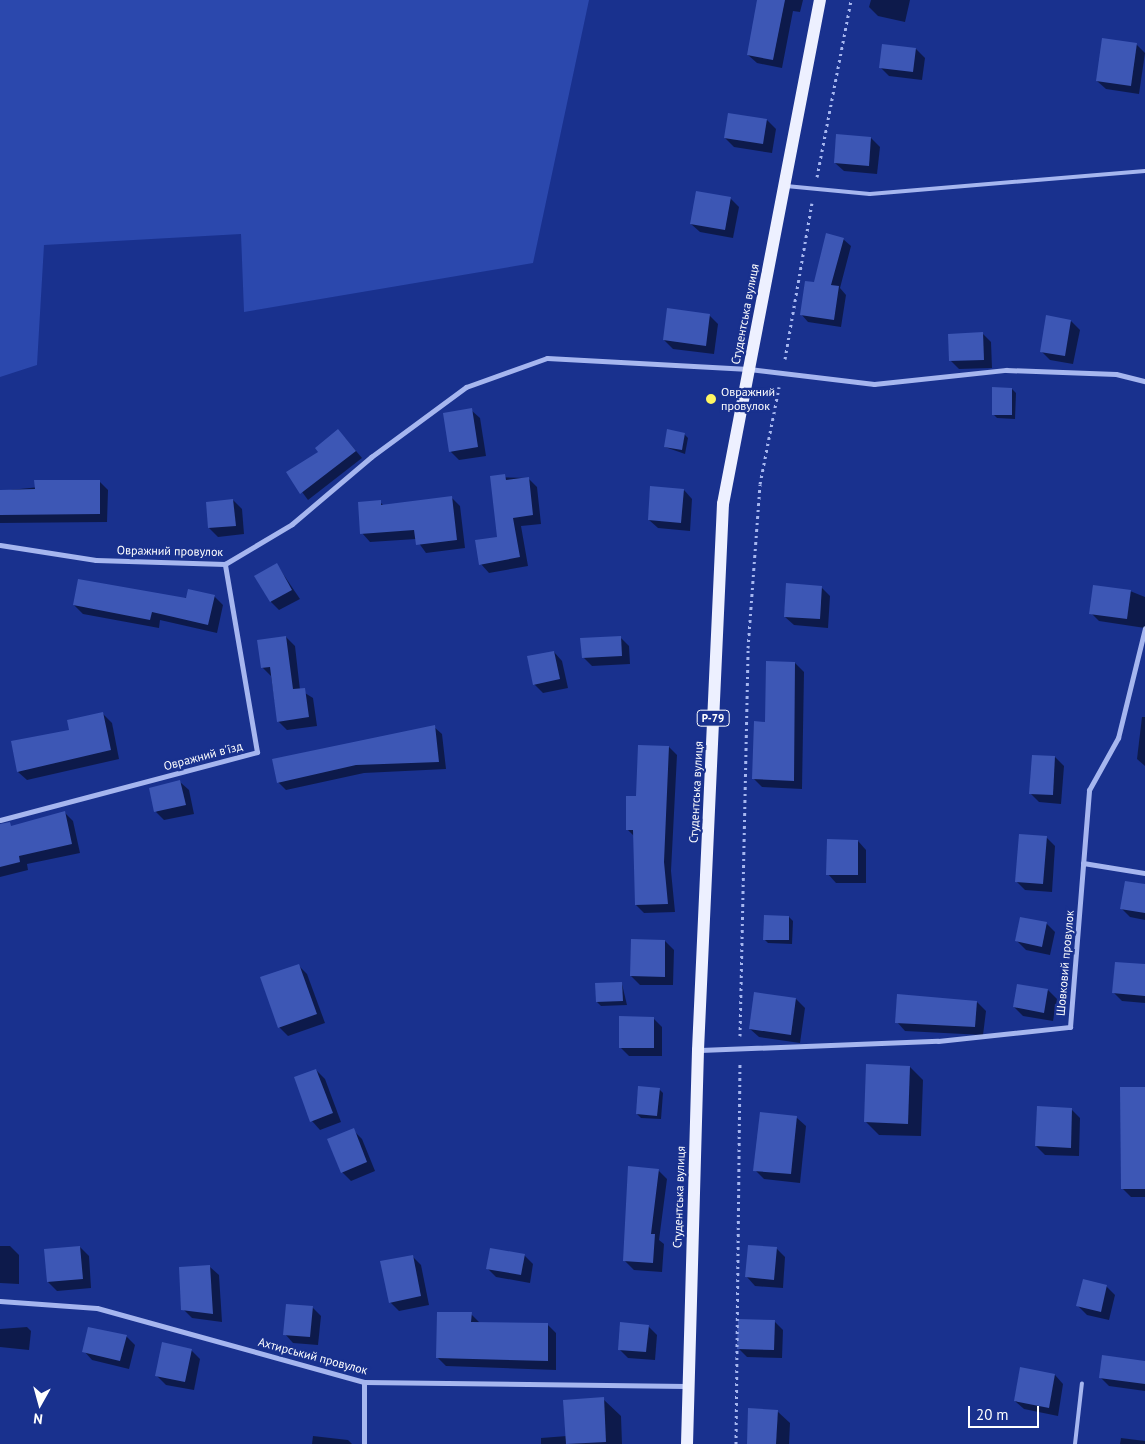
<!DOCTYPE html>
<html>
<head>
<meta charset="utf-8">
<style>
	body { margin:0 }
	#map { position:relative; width:1145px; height:1444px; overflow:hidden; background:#19318e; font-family:"PT Sans",sans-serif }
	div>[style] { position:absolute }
	.green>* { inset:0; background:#2b48ad }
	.shadow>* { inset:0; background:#0007 }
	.building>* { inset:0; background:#3d57b5 }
	.path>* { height:3px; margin-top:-1.5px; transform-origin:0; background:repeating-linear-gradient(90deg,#a6b6ef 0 2.5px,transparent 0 6.5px) }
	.service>* { height:4px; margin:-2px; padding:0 2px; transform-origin:2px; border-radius:2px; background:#a6b6ef }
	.minor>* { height:5px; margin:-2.5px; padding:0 2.5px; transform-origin:2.5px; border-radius:2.5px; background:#a6b6ef }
	.primary>* { height:12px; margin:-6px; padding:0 6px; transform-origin:6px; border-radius:6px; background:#edf0ff }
	.dots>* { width:14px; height:14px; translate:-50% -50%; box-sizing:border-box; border:2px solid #19318e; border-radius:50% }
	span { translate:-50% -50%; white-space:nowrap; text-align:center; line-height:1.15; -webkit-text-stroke:4.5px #19318e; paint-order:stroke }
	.shield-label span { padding:1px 4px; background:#19318e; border:1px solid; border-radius:4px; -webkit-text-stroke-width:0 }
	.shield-label { font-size:11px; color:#fff; font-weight:700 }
	.street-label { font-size:12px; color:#fff }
	.poi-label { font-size:12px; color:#fff }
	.left { translate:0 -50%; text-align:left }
	.north { position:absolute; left:15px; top:1379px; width:50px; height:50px; -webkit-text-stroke:4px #19318e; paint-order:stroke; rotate:187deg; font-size:14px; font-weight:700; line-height:20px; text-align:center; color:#fff }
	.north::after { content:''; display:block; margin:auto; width:18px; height:22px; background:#fff; clip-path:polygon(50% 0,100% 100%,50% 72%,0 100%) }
	.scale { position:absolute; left:968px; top:1406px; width:71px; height:22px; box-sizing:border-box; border:2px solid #fff; border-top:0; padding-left:6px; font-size:15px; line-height:18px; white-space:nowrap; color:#fff; -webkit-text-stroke:4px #19318e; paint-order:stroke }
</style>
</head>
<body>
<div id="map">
	<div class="green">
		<div style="clip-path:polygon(0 0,589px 0,533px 263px,244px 312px,241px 234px,44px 245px,37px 365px,0 377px)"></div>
	</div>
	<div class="shadow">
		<div style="clip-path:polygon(765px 0,803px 0,800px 12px,793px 11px,782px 68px,757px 63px,748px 55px)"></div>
		<div style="clip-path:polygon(871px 0,910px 0,905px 22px,878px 16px,869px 7px)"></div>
		<div style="clip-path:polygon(1136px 44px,1145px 53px,1139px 94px,1106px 89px,1097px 81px)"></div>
		<div style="clip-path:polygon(883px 45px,916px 49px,925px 58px,922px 80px,889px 76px,881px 68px)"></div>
		<div style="clip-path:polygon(767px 120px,776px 129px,772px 153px,734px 147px,725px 138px)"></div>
		<div style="clip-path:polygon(871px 138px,880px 147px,877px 174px,844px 171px,835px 163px)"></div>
		<div style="clip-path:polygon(730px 198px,739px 207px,733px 238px,700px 232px,691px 224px)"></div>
		<div style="clip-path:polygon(843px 239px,851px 246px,840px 288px,846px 295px,841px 327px,808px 322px,801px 314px)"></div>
		<div style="clip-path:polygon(709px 315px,718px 324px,714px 354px,673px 349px,664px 340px)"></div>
		<div style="clip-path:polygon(1071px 321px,1080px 330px,1073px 364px,1050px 360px,1041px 351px)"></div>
		<div style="clip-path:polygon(983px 334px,991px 342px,992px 368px,959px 369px,950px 360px)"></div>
		<div style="clip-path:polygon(1012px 389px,1016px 393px,1015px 419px,997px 418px,993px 414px)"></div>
		<div style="clip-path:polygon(471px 410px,480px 418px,486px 456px,459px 460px,451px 452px)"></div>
		<div style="clip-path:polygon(684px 434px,688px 438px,685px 454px,665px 447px)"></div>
		<div style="clip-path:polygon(345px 438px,362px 458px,308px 500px,288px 473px)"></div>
		<div style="clip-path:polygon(491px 477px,528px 478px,537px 487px,541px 524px,521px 526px,528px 566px,489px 573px,481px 564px,499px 538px)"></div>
		<div style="clip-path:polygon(99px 481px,108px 490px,107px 522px,0 523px,0 491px)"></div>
		<div style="clip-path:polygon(684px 490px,692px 499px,690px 531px,658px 528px,649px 520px)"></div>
		<div style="clip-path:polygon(451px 497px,460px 506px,465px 548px,426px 553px,416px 539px,370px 542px,362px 533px,380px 502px,384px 506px)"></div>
		<div style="clip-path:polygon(233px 500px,242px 509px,244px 534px,218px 537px,209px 528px)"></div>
		<div style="clip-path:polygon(277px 565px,300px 599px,279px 610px,271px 602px)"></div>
		<div style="clip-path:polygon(821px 587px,830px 596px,828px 628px,794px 625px,785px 617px)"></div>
		<div style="clip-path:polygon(1130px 591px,1145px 597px,1145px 628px,1099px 621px,1091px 613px)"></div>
		<div style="clip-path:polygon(214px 596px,223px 605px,217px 633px,160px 620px,159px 628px,83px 614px,74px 605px)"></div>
		<div style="clip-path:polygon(286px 637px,295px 646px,300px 690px,313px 698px,317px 726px,287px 730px,278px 721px,271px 676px,262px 667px)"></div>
		<div style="clip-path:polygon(620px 637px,629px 646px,630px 664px,592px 666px,583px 657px)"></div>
		<div style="clip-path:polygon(554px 652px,562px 661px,568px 688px,543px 693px,534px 684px)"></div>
		<div style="clip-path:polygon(795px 663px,804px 672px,802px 789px,762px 787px,753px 778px,766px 723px)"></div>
		<div style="clip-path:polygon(103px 714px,112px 723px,119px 759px,27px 780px,18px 772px,70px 731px)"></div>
		<div style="clip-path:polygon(1142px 717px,1145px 717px,1145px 766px,1137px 759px)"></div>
		<div style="clip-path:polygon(434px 727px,442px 734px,446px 769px,364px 773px,286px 790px,278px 782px)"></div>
		<div style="clip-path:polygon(669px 747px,677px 755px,671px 871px,675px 912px,644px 913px,636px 905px,634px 836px,627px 829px,637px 798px)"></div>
		<div style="clip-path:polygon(1055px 757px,1064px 766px,1061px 804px,1039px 802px,1030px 793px)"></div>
		<div style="clip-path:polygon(180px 782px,189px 790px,194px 814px,164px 820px,156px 812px)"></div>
		<div style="clip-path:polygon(65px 813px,73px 821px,80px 853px,27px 864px,28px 870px,0 877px,0 832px)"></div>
		<div style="clip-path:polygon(1046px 837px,1055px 846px,1052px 892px,1025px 890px,1016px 881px)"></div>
		<div style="clip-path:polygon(858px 841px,866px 850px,866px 883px,836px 883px,828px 874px)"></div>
		<div style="clip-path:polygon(1145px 885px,1145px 920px,1130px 917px,1121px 908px)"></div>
		<div style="clip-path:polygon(789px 917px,793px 921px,792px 944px,768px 943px,764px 939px)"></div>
		<div style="clip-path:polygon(1046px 923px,1055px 932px,1050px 955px,1026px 950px,1017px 941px)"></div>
		<div style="clip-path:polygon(665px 941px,674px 950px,673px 985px,640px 985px,631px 976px)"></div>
		<div style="clip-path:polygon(298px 965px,307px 974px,325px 1023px,288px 1036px,279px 1027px)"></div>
		<div style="clip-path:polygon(1145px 966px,1145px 1003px,1122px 1001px,1113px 992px)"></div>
		<div style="clip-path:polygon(622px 984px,627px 1005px,601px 1006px,597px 1002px)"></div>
		<div style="clip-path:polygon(1048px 990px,1057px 999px,1053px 1021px,1023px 1016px,1014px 1007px)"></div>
		<div style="clip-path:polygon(755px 993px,796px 999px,805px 1008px,800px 1043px,759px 1037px,750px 1029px)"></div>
		<div style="clip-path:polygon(977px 1002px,986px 1011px,983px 1035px,905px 1031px,897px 1022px)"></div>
		<div style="clip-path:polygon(653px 1018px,662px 1027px,662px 1056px,629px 1056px,620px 1047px)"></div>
		<div style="clip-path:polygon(910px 1067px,923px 1080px,921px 1136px,879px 1135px,865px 1121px)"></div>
		<div style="clip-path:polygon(316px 1070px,325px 1079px,341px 1122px,320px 1130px,312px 1121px)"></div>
		<div style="clip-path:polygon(1145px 1088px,1145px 1197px,1131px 1197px,1122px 1188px)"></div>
		<div style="clip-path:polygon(659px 1089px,663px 1093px,661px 1119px,641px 1118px,637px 1114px)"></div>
		<div style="clip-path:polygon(1071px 1109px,1080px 1118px,1079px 1156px,1045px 1155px,1036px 1146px)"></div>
		<div style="clip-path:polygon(761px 1114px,797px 1118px,806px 1126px,800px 1183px,764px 1179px,755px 1170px)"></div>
		<div style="clip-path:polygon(353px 1130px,362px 1139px,375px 1171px,351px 1181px,342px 1172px)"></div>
		<div style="clip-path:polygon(630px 1167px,658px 1170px,667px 1179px,659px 1240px,664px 1244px,662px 1272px,634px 1270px,625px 1261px)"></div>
		<div style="clip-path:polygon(0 1246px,10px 1246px,19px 1255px,19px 1284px,0 1283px)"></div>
		<div style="clip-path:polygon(80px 1247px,89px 1256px,91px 1288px,57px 1291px,48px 1282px)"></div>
		<div style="clip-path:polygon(776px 1248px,785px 1257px,783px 1288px,755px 1286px,747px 1277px)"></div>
		<div style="clip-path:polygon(524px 1255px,533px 1264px,530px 1283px,496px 1277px,487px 1268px)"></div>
		<div style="clip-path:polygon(412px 1256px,421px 1265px,429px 1305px,399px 1311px,390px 1302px)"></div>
		<div style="clip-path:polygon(210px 1267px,219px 1275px,222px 1322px,192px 1318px,183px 1309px)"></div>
		<div style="clip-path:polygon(1106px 1286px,1115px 1295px,1109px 1320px,1087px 1315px,1078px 1306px)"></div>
		<div style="clip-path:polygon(312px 1307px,321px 1316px,318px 1345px,293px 1343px,285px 1334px)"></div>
		<div style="clip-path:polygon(471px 1314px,480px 1323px,547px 1324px,556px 1333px,556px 1370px,446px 1366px,437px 1357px)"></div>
		<div style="clip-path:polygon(774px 1321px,783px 1330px,782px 1358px,747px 1357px,738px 1348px)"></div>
		<div style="clip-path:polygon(648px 1326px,657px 1335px,655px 1360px,628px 1358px,620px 1350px)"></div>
		<div style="clip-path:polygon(27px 1327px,31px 1331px,29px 1350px,0 1347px,0 1329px)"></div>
		<div style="clip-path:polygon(126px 1336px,135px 1345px,129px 1369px,92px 1360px,84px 1351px)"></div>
		<div style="clip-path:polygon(191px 1350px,200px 1359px,194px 1390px,166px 1385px,157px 1376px)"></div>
		<div style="clip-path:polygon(1145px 1362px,1145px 1391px,1109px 1386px,1100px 1377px)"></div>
		<div style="clip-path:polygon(1055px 1375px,1063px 1384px,1058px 1416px,1024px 1409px,1015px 1401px)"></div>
		<div style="clip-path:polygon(603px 1399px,621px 1416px,622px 1444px,541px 1444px,541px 1438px,567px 1436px)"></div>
		<div style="clip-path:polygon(777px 1411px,790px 1423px,789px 1444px,748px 1444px)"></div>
		<div style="clip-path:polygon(313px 1436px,348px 1440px,352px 1444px,312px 1444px)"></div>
		<div style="clip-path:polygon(1121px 1438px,1145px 1441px,1145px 1444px,1120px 1444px)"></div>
	</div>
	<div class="building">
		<div style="clip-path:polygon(757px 0,785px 0,773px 60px,747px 55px)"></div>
		<div style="clip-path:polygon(1102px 38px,1137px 43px,1131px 86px,1096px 81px)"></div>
		<div style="clip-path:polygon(882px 44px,916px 48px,913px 72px,879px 68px)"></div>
		<div style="clip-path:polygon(728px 113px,767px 119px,763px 144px,724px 138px)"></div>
		<div style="clip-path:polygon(836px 134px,871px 137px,869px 166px,834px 163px)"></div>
		<div style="clip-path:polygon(696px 191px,731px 197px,725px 230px,690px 224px)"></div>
		<div style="clip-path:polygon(826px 233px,844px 238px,831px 285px,839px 286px,834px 320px,800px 315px,805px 281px,814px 282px)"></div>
		<div style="clip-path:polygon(667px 308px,710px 314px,706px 346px,663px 340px)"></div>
		<div style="clip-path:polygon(1046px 315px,1071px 320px,1065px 356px,1040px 352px)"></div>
		<div style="clip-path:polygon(983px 332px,984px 360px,949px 361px,948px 334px)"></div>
		<div style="clip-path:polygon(992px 387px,1012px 388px,1012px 415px,992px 415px)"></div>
		<div style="clip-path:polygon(472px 408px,478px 447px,449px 452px,443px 413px)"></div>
		<div style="clip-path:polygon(338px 429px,356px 451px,300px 494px,286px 472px,318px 452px,315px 448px)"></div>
		<div style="clip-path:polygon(667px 429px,685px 433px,682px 450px,664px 447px)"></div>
		<div style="clip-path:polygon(505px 474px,506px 480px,529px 477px,533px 515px,513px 518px,520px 557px,479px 565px,475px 540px,497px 537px,490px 476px)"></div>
		<div style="clip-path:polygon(34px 480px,100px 480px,100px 514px,0 515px,0 490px,35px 489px)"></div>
		<div style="clip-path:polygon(650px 486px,684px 489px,681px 523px,648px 520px)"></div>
		<div style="clip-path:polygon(452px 496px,457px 540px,416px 545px,414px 530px,360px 534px,358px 502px,381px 500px,381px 505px)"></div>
		<div style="clip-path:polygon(233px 499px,236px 526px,208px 528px,206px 502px)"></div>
		<div style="clip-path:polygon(277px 563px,292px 590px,270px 602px,254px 576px)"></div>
		<div style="clip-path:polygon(78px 579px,186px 598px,188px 589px,215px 595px,208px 625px,152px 612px,150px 620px,73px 605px)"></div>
		<div style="clip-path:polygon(786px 583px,822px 586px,820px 619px,784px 617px)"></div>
		<div style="clip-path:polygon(1093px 585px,1131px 590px,1127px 619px,1089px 614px)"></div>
		<div style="clip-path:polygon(286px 636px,293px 689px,305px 688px,309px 717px,277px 722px,270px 667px,261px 668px,257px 640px)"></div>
		<div style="clip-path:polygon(621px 636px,622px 656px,582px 658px,580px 638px)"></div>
		<div style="clip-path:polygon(554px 651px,560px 679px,533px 685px,527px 656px)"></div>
		<div style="clip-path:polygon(766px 661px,795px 662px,794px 781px,752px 779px,754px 721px,765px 722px)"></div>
		<div style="clip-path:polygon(103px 712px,111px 750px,17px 772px,11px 741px,69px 730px,67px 720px)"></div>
		<div style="clip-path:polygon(435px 725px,439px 762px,356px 765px,277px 783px,272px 759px)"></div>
		<div style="clip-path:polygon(638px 745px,669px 746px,664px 862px,668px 904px,635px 905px,633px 830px,626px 830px,626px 796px,636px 796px)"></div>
		<div style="clip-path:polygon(1032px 755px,1055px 756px,1053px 795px,1029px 794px)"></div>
		<div style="clip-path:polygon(180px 780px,186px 805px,154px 812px,149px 788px)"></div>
		<div style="clip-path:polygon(65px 811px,72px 844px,19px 856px,20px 862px,0 867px,0 824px,10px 822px,11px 826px)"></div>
		<div style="clip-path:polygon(1019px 834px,1047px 836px,1043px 884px,1015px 882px)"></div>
		<div style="clip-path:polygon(827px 839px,858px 840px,858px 875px,826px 875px)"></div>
		<div style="clip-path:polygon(1125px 881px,1145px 884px,1145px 913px,1120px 909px)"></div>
		<div style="clip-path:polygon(764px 915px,789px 916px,789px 940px,763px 940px)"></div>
		<div style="clip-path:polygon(1020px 917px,1047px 922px,1042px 947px,1015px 941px)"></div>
		<div style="clip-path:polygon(631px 939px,665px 940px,665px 977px,630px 976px)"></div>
		<div style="clip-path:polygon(1115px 962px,1145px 964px,1145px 996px,1112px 993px)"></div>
		<div style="clip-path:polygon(299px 964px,317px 1014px,278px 1028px,260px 977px)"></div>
		<div style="clip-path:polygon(622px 982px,623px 1001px,596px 1002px,595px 983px)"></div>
		<div style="clip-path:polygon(1017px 984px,1048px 989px,1044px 1013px,1013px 1007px)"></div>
		<div style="clip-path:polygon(754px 992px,796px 998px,791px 1035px,749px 1029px)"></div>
		<div style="clip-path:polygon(897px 994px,977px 1001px,975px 1027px,895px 1023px)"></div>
		<div style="clip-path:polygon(619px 1016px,654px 1017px,654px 1048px,619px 1048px)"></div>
		<div style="clip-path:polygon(866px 1064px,910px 1066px,908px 1124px,864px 1122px)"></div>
		<div style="clip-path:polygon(316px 1069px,333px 1113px,310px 1122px,294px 1077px)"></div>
		<div style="clip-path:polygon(638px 1086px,660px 1088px,657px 1116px,636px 1114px)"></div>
		<div style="clip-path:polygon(1120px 1087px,1145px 1087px,1145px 1189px,1121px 1189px)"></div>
		<div style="clip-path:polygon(1037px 1106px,1072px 1108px,1071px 1148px,1035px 1146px)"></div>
		<div style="clip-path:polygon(760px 1112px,797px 1116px,791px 1174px,753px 1171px)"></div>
		<div style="clip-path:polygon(354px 1128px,367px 1162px,341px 1173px,327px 1139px)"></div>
		<div style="clip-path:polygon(628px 1166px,659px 1169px,651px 1234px,655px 1234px,653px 1263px,623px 1261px)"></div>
		<div style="clip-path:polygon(748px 1245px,777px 1247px,774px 1280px,745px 1277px)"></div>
		<div style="clip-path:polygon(80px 1246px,83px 1279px,47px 1282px,44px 1249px)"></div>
		<div style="clip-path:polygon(490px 1248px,525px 1254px,521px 1275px,486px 1269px)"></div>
		<div style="clip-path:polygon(413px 1255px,421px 1296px,389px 1303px,380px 1261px)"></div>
		<div style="clip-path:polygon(210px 1265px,213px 1314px,181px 1310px,179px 1267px)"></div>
		<div style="clip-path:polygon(1083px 1279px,1107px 1285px,1101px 1312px,1076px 1306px)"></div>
		<div style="clip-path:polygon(286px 1304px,313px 1306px,310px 1337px,283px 1335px)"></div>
		<div style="clip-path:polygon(437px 1312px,472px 1312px,471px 1322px,548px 1323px,548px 1361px,436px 1358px)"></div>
		<div style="clip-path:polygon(738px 1319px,775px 1320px,774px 1350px,737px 1349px)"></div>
		<div style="clip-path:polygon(620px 1322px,649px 1325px,646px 1352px,618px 1350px)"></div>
		<div style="clip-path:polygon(88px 1327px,127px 1335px,120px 1361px,82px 1352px)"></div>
		<div style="clip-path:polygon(162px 1342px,192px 1349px,185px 1382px,155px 1376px)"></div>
		<div style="clip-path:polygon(1102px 1355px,1145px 1361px,1145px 1384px,1099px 1378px)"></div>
		<div style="clip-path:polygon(1020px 1367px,1055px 1374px,1049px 1408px,1014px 1401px)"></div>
		<div style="clip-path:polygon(604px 1397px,606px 1442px,566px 1444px,563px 1400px)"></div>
		<div style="clip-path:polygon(748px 1408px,778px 1410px,776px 1444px,747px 1444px)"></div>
	</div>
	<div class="path">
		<div style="left:817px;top:177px;width:180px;rotate:-79.1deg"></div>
		<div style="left:785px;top:359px;width:158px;rotate:-80.2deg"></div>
		<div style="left:740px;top:1036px;width:388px;rotate:-88.8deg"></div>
		<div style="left:748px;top:648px;width:164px;rotate:-85.8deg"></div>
		<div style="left:760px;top:484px;width:99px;rotate:-78.9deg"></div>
		<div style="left:736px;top:1444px;width:382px;rotate:-89.4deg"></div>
	</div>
	<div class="service">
		<div style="left:786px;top:186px;width:84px;rotate:5.4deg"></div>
		<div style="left:870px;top:194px;width:276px;rotate:-4.8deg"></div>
		<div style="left:1075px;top:1444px;width:61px;rotate:-83.5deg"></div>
	</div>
	<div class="minor">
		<div style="left:0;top:545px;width:97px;rotate:8.9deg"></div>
		<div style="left:96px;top:560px;width:129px;rotate:1.8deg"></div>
		<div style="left:225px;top:564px;width:78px;rotate:-30.8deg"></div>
		<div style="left:292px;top:524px;width:104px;rotate:-40.3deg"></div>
		<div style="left:371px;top:457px;width:118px;rotate:-36.4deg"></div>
		<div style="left:466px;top:387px;width:86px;rotate:-19.7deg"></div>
		<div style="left:547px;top:358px;width:202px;rotate:3.1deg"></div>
		<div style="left:749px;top:369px;width:126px;rotate:6.8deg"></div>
		<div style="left:874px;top:384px;width:133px;rotate:-6.1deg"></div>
		<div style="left:1006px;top:370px;width:110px;rotate:2.1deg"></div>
		<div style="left:1116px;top:374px;width:30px;rotate:14deg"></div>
		<div style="left:0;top:820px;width:266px;rotate:-14.8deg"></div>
		<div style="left:257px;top:752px;width:191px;rotate:-99.7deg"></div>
		<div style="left:1083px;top:863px;width:63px;rotate:9.2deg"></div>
		<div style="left:700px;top:1050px;width:238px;rotate:-2.2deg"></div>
		<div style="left:938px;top:1041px;width:133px;rotate:-6.1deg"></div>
		<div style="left:1070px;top:1027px;width:238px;rotate:-85.4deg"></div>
		<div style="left:1089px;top:790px;width:60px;rotate:-60.9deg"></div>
		<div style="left:1118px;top:738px;width:113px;rotate:-76.2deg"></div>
		<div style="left:0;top:1301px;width:97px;rotate:4.1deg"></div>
		<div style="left:97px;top:1308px;width:277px;rotate:15.5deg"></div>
		<div style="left:364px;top:1382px;width:322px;rotate:0.7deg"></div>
		<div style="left:364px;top:1444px;width:62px;rotate:-90deg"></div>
	</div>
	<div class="primary">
		<div style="left:687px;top:1444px;width:394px;rotate:-88.4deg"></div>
		<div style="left:698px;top:1050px;width:547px;rotate:-87.38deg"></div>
		<div style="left:723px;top:504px;width:513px;rotate:-79.11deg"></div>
	</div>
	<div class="dots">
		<div style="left:711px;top:399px;background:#fff663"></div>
	</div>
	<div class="shield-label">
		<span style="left:713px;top:718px">Р-79</span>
	</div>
	<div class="street-label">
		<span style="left:745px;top:314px;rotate:-79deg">Студентська вулиця</span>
		<span style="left:170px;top:551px;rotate:1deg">Овражний провулок</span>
		<span style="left:203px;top:756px;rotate:-15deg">Овражний в'їзд</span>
		<span style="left:696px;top:792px;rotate:-87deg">Студентська вулиця</span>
		<span style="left:1065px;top:963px;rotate:-85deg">Шовковий провулок</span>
		<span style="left:679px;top:1197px;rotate:-88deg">Студентська вулиця</span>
		<span style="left:313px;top:1356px;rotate:15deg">Ахтирський провулок</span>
	</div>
	<div class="poi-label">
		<span class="left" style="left:721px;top:399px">Овражний<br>провулок</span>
	</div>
	<div class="north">N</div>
	<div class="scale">20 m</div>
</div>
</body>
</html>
